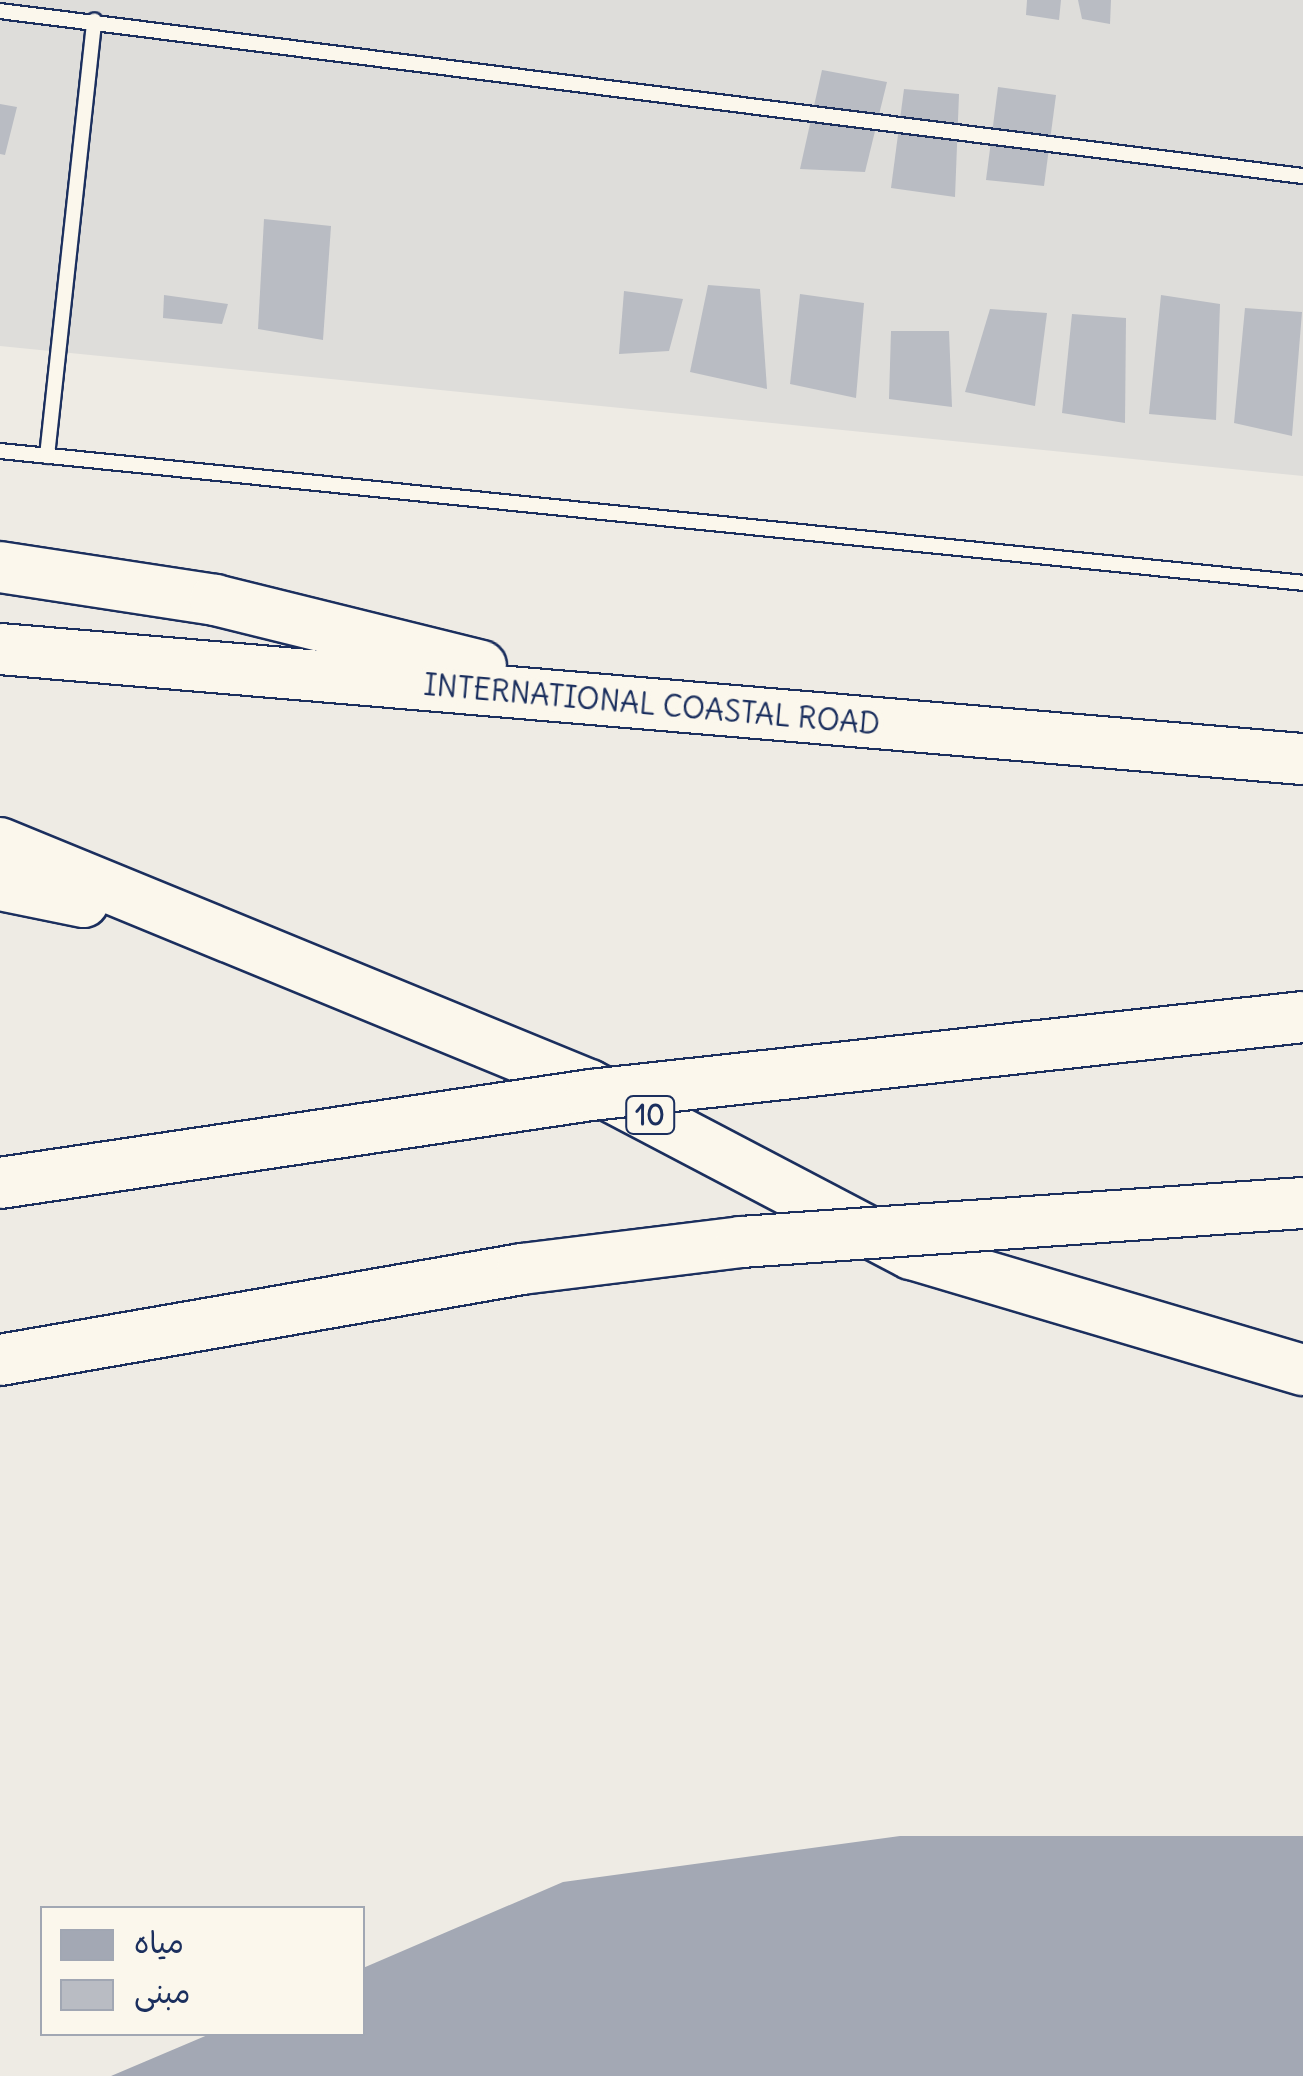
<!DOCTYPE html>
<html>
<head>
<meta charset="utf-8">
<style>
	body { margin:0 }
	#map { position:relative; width:1303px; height:2076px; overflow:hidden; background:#eeebe4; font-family:Delius,"Playpen Sans Arabic",sans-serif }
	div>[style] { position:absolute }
	.built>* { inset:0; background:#deddda }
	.water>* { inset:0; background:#a3a8b4 }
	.building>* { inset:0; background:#b9bcc3 }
	.roads { filter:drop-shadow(2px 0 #1b2f5e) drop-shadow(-2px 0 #1b2f5e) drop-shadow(0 2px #1b2f5e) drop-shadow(0 -2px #1b2f5e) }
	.lane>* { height:14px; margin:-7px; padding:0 7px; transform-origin:7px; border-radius:7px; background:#fbf7ec }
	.highway>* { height:50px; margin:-25px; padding:0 25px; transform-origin:25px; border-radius:25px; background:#fbf7ec }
	.bridges { filter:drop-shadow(2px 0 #1b2f5e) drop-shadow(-2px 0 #1b2f5e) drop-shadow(0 2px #1b2f5e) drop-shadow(0 -2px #1b2f5e) }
	.highway-bridge>* { height:50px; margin:-25px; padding:0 25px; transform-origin:25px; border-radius:25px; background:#fbf7ec }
	span { translate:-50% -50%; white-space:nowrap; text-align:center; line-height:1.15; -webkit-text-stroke:10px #fbf7ec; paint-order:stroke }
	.shield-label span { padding:2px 8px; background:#fbf7ec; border:2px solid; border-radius:8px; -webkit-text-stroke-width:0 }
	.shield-label { font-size:28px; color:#1b2f5e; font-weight:700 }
	.street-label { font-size:30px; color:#1b2f5e }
	.legend { position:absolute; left:40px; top:1906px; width:325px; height:130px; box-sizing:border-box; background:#fbf7ec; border:2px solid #a1a7b3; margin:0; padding:12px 18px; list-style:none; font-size:30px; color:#1b2f5e }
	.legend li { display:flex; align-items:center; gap:20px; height:50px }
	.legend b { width:50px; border:2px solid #a1a7b3 }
</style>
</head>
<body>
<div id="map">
	<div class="built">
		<div style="clip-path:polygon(0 0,1303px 0,1303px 476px,0 346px)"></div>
	</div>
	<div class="water">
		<div style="clip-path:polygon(900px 1836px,1303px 1836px,1303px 2076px,111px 2076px,210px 2034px,362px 2034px,363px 1968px,563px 1882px)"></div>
	</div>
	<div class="building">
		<div style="clip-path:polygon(1027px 0,1061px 0,1059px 20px,1026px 15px)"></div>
		<div style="clip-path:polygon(1078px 0,1111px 0,1110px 24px,1082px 19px)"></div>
		<div style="clip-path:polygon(822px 70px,887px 82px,865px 172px,800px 169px)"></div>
		<div style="clip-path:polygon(998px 87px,1056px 95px,1044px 186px,986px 180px)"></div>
		<div style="clip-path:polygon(904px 89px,959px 94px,955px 197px,891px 188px)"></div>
		<div style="clip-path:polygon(0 104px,17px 107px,5px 155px,0 154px)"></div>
		<div style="clip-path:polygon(264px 219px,331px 226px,323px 340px,258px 329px)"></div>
		<div style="clip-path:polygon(708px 285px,760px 289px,767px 389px,690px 372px)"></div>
		<div style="clip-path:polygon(624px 291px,683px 299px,669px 351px,619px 354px)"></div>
		<div style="clip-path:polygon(800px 294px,864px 303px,856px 398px,790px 384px)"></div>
		<div style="clip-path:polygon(164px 295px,228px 304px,222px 324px,163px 318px)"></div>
		<div style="clip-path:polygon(1161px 295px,1220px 304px,1216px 420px,1149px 414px)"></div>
		<div style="clip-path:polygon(1245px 308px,1302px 312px,1292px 436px,1234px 423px)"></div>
		<div style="clip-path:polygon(990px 309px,1047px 313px,1035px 406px,965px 392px)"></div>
		<div style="clip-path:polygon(1072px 314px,1126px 318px,1125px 423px,1062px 413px)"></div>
		<div style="clip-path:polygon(891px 331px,949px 331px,952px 407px,889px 399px)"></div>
	</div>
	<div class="roads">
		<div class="lane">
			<div style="left:0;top:11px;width:1313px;rotate:7.22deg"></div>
			<div style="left:0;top:451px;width:1310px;rotate:5.78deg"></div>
			<div style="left:47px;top:456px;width:438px;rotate:-83.8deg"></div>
		</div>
		<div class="highway">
			<div style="left:0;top:567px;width:218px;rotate:8.7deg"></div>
			<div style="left:215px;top:600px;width:274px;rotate:13.9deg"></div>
			<div style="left:0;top:649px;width:1308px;rotate:4.83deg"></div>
			<div style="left:0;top:843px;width:637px;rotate:22.34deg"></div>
			<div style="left:589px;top:1085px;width:364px;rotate:27.7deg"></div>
			<div style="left:911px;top:1254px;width:409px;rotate:16.5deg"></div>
			<div style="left:0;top:885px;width:85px;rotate:11.6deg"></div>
		</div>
	</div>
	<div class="bridges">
		<div class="highway-bridge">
			<div style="left:0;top:1183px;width:598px;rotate:-8.47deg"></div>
			<div style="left:591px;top:1095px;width:716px;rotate:-6.25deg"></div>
			<div style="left:0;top:1360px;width:530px;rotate:-9.89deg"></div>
			<div style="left:522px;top:1269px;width:221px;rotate:-7deg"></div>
			<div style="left:741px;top:1242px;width:563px;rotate:-3.97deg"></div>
		</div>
	</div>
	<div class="shield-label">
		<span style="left:650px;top:1115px">10</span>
	</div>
	<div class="street-label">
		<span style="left:652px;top:704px;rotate:5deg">INTERNATIONAL COASTAL ROAD</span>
	</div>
	<ul class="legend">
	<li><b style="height:28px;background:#a3a8b4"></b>مياه</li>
	<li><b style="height:28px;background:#b9bcc3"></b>مبنى</li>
	</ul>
</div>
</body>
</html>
